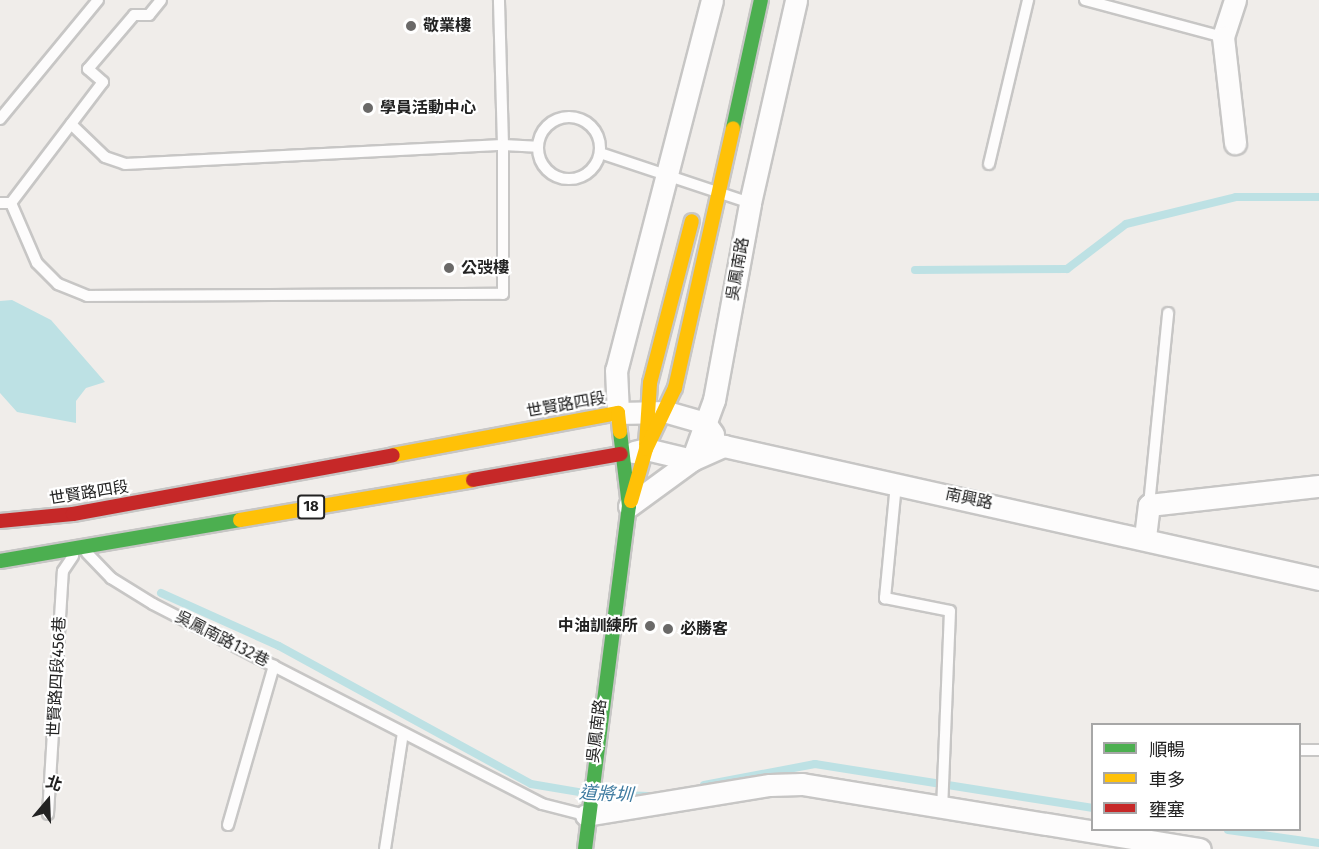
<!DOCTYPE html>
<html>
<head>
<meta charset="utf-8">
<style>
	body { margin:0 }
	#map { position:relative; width:1319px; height:849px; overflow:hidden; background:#f0edea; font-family:"Fira Sans","Noto Sans TC",sans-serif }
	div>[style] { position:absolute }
	.water>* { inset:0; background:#bde1e4 }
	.stream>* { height:8px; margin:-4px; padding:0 4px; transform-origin:4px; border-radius:4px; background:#bde1e4 }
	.roads { filter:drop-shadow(2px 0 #c7c6c5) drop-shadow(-2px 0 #c7c6c5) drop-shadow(0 2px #c7c6c5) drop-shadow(0 -2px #c7c6c5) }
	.lane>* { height:10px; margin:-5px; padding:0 5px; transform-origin:5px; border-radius:5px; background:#fdfcfc }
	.lane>.ring { margin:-5px; padding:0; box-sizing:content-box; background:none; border:10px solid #fdfcfc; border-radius:50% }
	.street>* { height:21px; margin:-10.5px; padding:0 10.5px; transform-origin:10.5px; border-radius:10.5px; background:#fdfcfc }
	.fast>* { height:14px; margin:-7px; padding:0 7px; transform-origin:7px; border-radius:7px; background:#4caf50 }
	.slow>* { height:14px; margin:-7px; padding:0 7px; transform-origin:7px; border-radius:7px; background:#ffc107 }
	.jam>* { height:14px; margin:-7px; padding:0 7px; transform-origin:7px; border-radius:7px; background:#c62828 }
	.dots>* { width:16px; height:16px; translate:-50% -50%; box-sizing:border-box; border:3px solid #fff; border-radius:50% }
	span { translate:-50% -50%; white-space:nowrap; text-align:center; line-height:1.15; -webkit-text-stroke:4.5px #fff; paint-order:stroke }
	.shield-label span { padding:2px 4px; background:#fff; border:2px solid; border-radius:4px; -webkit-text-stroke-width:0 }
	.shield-label { font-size:15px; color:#222; font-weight:700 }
	.poi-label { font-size:16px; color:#222; font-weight:700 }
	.left { translate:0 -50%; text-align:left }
	.right { translate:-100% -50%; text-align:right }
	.street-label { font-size:16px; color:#222 }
	.water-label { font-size:18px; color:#3f7ba0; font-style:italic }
	.legend { position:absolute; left:1091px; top:723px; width:210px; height:108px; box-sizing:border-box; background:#fff; border:2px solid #a7a7a7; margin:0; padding:8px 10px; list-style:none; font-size:18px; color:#222 }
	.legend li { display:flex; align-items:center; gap:12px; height:30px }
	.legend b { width:30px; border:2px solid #a7a7a7 }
	.north { position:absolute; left:18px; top:771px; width:60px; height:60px; -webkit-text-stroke:4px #fff; paint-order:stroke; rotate:19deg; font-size:16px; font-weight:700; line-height:24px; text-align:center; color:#222 }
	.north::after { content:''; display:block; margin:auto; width:21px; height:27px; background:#222; clip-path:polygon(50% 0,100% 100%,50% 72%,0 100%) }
</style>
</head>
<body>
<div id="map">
	<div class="water">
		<div style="clip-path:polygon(12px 300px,51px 320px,105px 382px,86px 388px,76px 401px,76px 423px,17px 412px,0 393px,0 301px)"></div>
	</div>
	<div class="stream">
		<div style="left:915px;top:270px;width:152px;rotate:-0.4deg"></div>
		<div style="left:1067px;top:269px;width:74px;rotate:-37.3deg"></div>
		<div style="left:1126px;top:224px;width:113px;rotate:-13.8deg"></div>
		<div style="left:1236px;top:197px;width:83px"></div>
		<div style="left:161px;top:593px;width:129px;rotate:24.2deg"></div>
		<div style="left:279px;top:646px;width:287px;rotate:28.7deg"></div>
		<div style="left:531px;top:784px;width:55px;rotate:9.5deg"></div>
		<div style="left:704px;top:785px;width:113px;rotate:-10.7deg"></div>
		<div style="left:815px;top:764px;width:280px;rotate:9deg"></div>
		<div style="left:600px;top:794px;width:48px;rotate:2.4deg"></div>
		<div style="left:1228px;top:830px;width:92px;rotate:8.1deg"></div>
	</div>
	<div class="roads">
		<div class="lane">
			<div style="left:1085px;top:0;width:143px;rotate:15deg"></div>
			<div class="ring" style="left:538px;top:117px;width:52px;height:52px"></div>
			<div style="left:0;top:119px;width:154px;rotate:-50.5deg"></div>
			<div style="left:71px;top:124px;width:47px;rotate:44.1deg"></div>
			<div style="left:105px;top:157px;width:21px;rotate:19deg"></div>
			<div style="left:125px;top:164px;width:378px;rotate:-2.9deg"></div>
			<div style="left:503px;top:145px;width:145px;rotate:-91.6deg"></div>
			<div style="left:600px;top:153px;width:158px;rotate:18.4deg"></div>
			<div style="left:989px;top:164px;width:169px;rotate:-76.6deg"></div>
			<div style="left:0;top:203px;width:11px"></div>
			<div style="left:11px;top:203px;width:65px;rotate:66.6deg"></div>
			<div style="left:37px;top:263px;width:30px;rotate:45deg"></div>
			<div style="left:58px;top:284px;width:31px;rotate:22deg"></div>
			<div style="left:87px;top:296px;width:416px;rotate:-0.3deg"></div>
			<div style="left:503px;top:294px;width:149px;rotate:-90deg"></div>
			<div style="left:503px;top:145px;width:34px;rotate:3deg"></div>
			<div style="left:11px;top:203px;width:152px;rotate:-52.8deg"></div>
			<div style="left:103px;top:82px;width:20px;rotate:-139deg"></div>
			<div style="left:88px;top:69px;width:71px;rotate:-49.6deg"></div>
			<div style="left:134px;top:15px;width:15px"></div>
			<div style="left:149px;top:15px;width:19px;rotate:-51deg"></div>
			<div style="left:896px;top:484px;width:115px;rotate:95.5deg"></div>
			<div style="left:885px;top:598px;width:66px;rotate:11.3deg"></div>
			<div style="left:950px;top:611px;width:196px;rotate:92.3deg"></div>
			<div style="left:1149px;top:505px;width:193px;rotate:-84.3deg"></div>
			<div style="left:87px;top:553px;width:35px;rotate:46deg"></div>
			<div style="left:111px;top:578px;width:49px;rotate:31.8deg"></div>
			<div style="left:153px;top:604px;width:437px;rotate:27.2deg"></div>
			<div style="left:542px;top:804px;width:44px;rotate:14.3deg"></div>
			<div style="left:1300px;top:750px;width:19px"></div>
			<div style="left:48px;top:814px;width:243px;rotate:-86.5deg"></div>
			<div style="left:63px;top:571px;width:18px;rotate:-56deg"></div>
			<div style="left:228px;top:825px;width:166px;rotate:-73.9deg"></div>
			<div style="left:385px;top:849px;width:117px;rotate:-81.2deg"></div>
		</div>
		<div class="street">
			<div style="left:712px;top:0;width:382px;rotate:104.5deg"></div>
			<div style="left:616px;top:370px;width:43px;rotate:87.3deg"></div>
			<div style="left:618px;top:413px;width:49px;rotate:-1.2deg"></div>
			<div style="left:667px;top:412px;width:40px;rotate:16deg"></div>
			<div style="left:705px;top:423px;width:14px;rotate:54deg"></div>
			<div style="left:1235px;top:0;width:39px;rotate:108deg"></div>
			<div style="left:1223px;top:37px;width:107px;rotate:83.5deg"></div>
			<div style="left:634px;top:452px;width:12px;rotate:-14deg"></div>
			<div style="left:646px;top:449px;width:47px;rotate:13.4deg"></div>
			<div style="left:692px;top:460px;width:35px;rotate:-24deg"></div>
			<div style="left:724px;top:446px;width:610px;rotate:12.6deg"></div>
			<div style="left:629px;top:506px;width:78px;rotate:-36.1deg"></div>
			<div style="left:692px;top:460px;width:64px;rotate:-69.9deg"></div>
			<div style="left:714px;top:400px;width:200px;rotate:-79.6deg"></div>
			<div style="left:750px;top:203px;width:208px;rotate:-77.2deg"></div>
			<div style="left:1145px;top:537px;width:32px;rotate:-83deg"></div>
			<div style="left:1149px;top:505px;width:171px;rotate:-6.4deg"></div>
			<div style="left:586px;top:815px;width:186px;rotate:-9.3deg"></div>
			<div style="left:770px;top:785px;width:32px;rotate:-2deg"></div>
			<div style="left:802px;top:784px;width:403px;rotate:9.3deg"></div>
		</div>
		<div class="fast">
			<div style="left:733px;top:128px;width:131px;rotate:-77.7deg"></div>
			<div style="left:0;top:561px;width:243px;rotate:-9.7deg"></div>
			<div style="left:585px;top:849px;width:346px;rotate:-82.7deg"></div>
			<div style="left:629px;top:506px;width:75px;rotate:-96.9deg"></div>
		</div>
		<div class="slow">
			<div style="left:646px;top:445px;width:62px;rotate:-86.3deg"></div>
			<div style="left:650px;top:383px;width:167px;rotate:-75.5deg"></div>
			<div style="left:393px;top:455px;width:229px;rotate:-10.6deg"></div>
			<div style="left:618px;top:413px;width:19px;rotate:84deg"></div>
			<div style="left:631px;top:501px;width:54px;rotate:-73.9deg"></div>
			<div style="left:646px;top:449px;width:68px;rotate:-64.6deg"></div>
			<div style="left:675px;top:388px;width:266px;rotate:-77.4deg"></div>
			<div style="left:240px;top:520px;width:236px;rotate:-9.7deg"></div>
		</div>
		<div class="jam">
			<div style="left:473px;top:480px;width:150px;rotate:-10deg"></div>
			<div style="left:0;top:521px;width:73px;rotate:-5.5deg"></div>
			<div style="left:73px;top:514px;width:325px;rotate:-10.4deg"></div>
		</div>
	</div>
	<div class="dots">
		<div style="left:411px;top:26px;background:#6a6968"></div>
		<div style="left:368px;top:108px;background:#6a6968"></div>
		<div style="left:449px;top:268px;background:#6a6968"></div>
		<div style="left:650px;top:626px;background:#6a6968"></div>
		<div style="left:668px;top:629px;background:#6a6968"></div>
	</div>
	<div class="shield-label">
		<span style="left:311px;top:507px">18</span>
	</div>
	<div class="poi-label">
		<span class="left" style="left:423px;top:26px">敬業樓</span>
		<span class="left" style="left:380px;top:108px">學員活動中心</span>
		<span class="left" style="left:461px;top:268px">公弢樓</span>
		<span class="right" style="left:638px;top:626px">中油訓練所</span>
		<span class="left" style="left:680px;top:629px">必勝客</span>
	</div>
	<div class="street-label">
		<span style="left:738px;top:269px;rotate:-80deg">吳鳳南路</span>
		<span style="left:566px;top:405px;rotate:-10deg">世賢路四段</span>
		<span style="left:89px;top:493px;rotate:-9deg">世賢路四段</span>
		<span style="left:969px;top:499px;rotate:12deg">南興路</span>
		<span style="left:222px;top:639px;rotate:27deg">吳鳳南路132巷</span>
		<span style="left:57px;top:677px;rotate:-87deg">世賢路四段456巷</span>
		<span style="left:597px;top:731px;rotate:-83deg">吳鳳南路</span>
	</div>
	<div class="water-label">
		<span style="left:606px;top:794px;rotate:3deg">道將圳</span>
	</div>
	<ul class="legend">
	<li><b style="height:8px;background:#4caf50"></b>順暢</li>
	<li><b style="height:8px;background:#ffc107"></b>車多</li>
	<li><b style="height:8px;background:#c62828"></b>壅塞</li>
	</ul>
	<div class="north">北</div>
</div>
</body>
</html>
